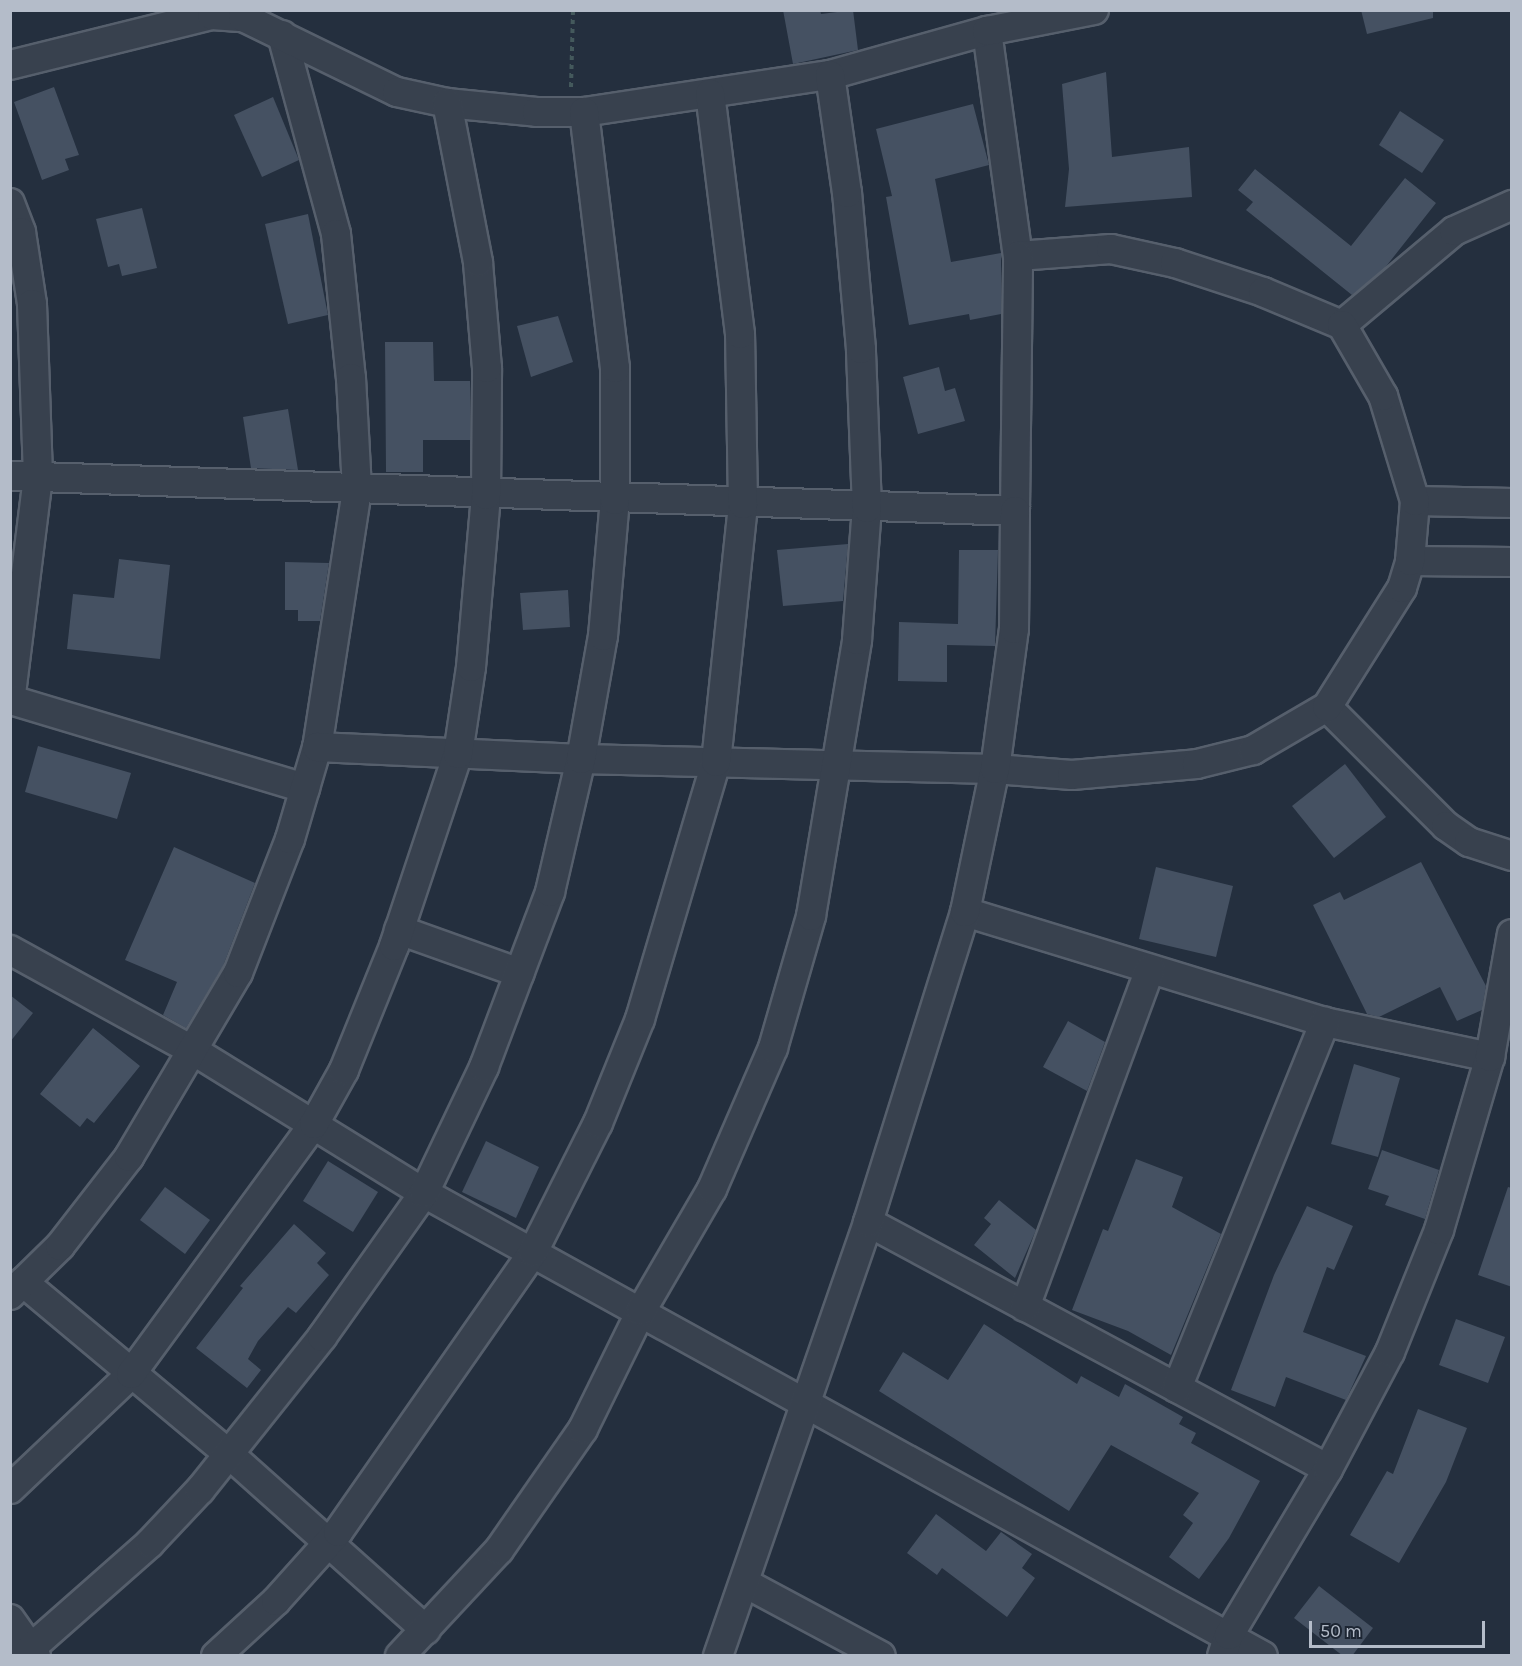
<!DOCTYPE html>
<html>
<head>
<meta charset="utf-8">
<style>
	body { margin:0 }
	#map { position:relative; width:1522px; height:1666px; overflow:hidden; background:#242f3e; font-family:Karla,sans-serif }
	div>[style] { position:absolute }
	.building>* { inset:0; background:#455162 }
	.path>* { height:4px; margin-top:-2px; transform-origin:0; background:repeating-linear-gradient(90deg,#44595c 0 4.5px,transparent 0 9px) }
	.roads { filter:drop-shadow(2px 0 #565f6c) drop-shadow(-2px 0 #565f6c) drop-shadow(0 2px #565f6c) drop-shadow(0 -2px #565f6c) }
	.minor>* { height:28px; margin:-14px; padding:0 14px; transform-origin:14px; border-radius:14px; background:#38414e }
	span { translate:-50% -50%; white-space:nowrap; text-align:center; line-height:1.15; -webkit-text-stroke:6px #1d2633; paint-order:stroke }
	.frame { position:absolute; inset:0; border:12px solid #b4bcc9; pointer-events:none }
	.scale { position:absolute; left:1309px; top:1621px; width:176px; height:27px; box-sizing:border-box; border:3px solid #b4bcc9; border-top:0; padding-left:8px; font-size:18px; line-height:21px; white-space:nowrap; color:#b4bcc9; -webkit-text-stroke:4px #1d2633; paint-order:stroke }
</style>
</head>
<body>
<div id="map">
	<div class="building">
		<div style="clip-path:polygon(783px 10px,820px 10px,821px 14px,853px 10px,858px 50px,793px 64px)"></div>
		<div style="clip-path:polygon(1361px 10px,1433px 10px,1433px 18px,1367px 34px)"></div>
		<div style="clip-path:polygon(1106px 72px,1112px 157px,1189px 147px,1192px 197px,1065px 207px,1069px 169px,1062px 84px)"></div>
		<div style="clip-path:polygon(54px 87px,79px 155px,65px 159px,69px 170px,42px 180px,14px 102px)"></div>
		<div style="clip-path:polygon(273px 97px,299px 160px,262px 177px,234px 115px)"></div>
		<div style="clip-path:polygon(973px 104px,989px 165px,935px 179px,951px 262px,1001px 253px,1001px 314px,970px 320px,969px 314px,909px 325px,886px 197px,892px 196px,876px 129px)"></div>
		<div style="clip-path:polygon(1400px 111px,1444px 140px,1422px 173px,1379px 145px)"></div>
		<div style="clip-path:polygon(1255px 169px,1351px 246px,1405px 178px,1436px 203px,1384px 269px,1352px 295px,1246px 210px,1253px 202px,1238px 190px)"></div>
		<div style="clip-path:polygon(142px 208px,157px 268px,122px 276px,119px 264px,108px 267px,96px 219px)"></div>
		<div style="clip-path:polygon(308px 214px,328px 315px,288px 324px,265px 224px)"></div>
		<div style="clip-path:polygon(558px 316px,573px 362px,531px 377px,517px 326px)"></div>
		<div style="clip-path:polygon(385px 342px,433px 342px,434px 381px,470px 381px,470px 440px,423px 440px,423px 472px,386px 472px)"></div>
		<div style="clip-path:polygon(939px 367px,945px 391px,955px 388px,965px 421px,918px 434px,903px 377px)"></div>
		<div style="clip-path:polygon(288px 409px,298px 470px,251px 468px,243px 417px)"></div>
		<div style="clip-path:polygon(848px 544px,843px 601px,783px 606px,777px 550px)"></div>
		<div style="clip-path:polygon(959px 550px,998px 550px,995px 646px,947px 645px,947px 682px,898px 681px,899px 622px,958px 624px)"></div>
		<div style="clip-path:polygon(119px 559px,170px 565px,160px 659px,67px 649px,73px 594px,114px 598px)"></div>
		<div style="clip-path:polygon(285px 562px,329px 563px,320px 621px,298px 621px,298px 610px,285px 610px)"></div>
		<div style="clip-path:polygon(568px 590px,570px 627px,523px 630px,520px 593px)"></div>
		<div style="clip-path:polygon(38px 746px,131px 773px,117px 819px,25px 792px)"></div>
		<div style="clip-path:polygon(1345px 764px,1386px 817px,1334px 858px,1292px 806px)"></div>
		<div style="clip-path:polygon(174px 847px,255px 883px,223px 966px,186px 1028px,163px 1015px,177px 982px,125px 960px)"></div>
		<div style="clip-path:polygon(1421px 862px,1486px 986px,1482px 1010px,1457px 1021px,1440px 987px,1379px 1017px,1367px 1014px,1313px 905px,1340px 892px,1344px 900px)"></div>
		<div style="clip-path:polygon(1156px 867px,1233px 886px,1216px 957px,1139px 939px)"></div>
		<div style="clip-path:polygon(10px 995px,33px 1013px,10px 1042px)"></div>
		<div style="clip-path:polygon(1068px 1021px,1105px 1042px,1087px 1091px,1043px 1067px)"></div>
		<div style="clip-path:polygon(93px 1028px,140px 1066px,94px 1123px,87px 1118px,80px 1127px,40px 1094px)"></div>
		<div style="clip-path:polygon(1354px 1064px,1400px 1078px,1378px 1157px,1331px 1144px)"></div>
		<div style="clip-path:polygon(486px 1141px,539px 1167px,516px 1218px,462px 1192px)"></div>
		<div style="clip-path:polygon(1382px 1150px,1439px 1170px,1425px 1219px,1385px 1205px,1389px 1196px,1368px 1189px)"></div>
		<div style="clip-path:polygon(1136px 1159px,1183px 1177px,1172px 1207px,1221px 1234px,1171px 1355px,1128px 1331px,1072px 1310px,1103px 1229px,1108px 1231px)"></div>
		<div style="clip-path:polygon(328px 1161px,378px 1192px,353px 1232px,303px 1201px)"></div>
		<div style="clip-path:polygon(165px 1187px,210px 1220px,185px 1254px,140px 1220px)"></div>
		<div style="clip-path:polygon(1508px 1187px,1512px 1188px,1512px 1287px,1478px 1275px)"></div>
		<div style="clip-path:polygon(999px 1200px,1036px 1230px,1015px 1278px,974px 1245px,991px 1224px,984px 1218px)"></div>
		<div style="clip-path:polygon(1307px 1206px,1353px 1226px,1334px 1270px,1327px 1267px,1303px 1332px,1366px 1356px,1346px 1400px,1286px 1377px,1275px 1407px,1231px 1390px,1274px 1275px)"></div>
		<div style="clip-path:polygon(294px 1224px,326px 1253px,317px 1263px,329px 1275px,296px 1313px,288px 1307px,258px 1341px,248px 1359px,261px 1370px,247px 1388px,196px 1348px,243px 1288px,240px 1286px)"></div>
		<div style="clip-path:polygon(1456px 1319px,1505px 1337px,1488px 1383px,1439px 1365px)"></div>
		<div style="clip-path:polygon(984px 1324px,1077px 1384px,1081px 1376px,1119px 1397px,1125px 1384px,1183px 1417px,1179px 1424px,1196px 1433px,1191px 1443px,1260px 1481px,1229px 1538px,1199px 1579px,1169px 1557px,1193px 1523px,1183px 1515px,1199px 1493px,1111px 1445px,1069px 1511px,879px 1391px,903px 1352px,948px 1380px)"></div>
		<div style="clip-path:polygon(1418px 1409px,1467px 1428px,1446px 1482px,1399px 1563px,1350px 1535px,1387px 1471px,1393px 1474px)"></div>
		<div style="clip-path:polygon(936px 1514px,986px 1551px,1001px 1532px,1032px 1554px,1022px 1568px,1035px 1578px,1007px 1617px,942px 1568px,937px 1575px,907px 1553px)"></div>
		<div style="clip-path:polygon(1319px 1586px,1373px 1628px,1352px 1656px,1343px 1656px,1294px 1618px)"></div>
	</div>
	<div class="path">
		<div style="left:571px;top:87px;width:77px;rotate:-88.5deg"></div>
	</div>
	<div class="roads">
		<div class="minor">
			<div style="left:987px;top:31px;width:227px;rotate:82.2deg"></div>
			<div style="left:1018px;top:256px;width:93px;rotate:-4.3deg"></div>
			<div style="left:1111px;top:249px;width:66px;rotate:12.3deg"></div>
			<div style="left:1175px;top:263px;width:93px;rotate:18.2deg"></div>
			<div style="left:1263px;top:292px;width:86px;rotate:22.7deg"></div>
			<div style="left:1342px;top:325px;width:146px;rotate:-40deg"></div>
			<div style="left:1454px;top:231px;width:64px;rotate:-24.1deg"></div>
			<div style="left:282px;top:35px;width:206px;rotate:74.8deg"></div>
			<div style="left:336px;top:234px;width:145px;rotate:84.1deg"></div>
			<div style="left:351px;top:378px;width:112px;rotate:86.9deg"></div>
			<div style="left:357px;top:490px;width:260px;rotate:98.8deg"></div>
			<div style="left:10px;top:65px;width:208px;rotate:-13.9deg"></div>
			<div style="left:212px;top:15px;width:31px;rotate:4deg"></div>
			<div style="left:243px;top:17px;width:171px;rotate:26deg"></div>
			<div style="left:397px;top:92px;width:51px;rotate:12.4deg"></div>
			<div style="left:447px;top:103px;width:90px;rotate:5.7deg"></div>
			<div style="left:537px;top:112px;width:47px"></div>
			<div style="left:584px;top:112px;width:249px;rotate:-8.6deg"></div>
			<div style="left:830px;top:75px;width:163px;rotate:-15.7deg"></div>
			<div style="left:987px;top:31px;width:109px;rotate:-11.1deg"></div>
			<div style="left:10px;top:203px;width:31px;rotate:69deg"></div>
			<div style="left:21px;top:232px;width:73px;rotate:81.3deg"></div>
			<div style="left:32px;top:304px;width:173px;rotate:88deg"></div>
			<div style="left:38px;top:477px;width:226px;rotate:97.1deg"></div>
			<div style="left:10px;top:476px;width:1006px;rotate:1.99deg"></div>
			<div style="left:1015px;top:511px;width:255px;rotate:-89.3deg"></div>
			<div style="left:1415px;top:501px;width:97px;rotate:1.2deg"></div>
			<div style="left:1410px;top:561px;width:102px;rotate:0.6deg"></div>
			<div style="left:11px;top:700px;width:307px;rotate:16.7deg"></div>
			<div style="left:1327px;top:707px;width:168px;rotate:45deg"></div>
			<div style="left:1446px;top:826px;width:28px;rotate:35deg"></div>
			<div style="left:1469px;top:842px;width:45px;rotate:18deg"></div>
			<div style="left:965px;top:912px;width:376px;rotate:17deg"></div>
			<div style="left:1325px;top:1022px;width:169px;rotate:12deg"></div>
			<div style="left:399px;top:930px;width:128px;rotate:19.6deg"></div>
			<div style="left:10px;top:950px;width:210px;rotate:28.8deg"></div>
			<div style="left:194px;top:1051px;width:270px;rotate:31.7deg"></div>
			<div style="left:424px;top:1193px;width:958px;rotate:28.89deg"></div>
			<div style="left:868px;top:1222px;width:522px;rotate:28.23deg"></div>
			<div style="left:23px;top:1282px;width:268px;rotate:39.9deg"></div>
			<div style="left:229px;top:1454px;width:264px;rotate:41.8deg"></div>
			<div style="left:10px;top:1295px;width:70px;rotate:-44.4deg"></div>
			<div style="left:60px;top:1246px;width:113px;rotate:-52.2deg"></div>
			<div style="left:129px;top:1157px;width:214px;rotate:-59.4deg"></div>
			<div style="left:238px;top:973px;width:144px;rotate:-68.8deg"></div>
			<div style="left:290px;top:839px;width:96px;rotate:-73.6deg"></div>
			<div style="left:317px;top:747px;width:264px;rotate:2.6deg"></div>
			<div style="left:581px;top:759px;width:414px;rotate:1.4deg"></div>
			<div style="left:995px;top:769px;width:77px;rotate:4.5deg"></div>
			<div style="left:1072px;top:775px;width:125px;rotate:-5deg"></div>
			<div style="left:1197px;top:764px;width:58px;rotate:-14deg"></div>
			<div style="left:1253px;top:750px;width:86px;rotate:-30.2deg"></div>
			<div style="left:1327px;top:707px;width:141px;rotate:-57.8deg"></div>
			<div style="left:1402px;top:588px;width:28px;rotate:-73deg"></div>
			<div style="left:1410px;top:561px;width:60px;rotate:-85.2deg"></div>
			<div style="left:1415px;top:501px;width:110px;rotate:-106.9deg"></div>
			<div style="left:1383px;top:396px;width:82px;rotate:-120deg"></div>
			<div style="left:1025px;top:1307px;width:360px;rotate:-69.7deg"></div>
			<div style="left:1177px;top:1388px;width:395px;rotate:-68deg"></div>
			<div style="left:10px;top:1489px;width:167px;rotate:-43.5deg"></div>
			<div style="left:131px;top:1374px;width:310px;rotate:-53.8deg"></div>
			<div style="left:314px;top:1124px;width:62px;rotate:-60.9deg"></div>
			<div style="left:344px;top:1070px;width:134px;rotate:-68deg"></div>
			<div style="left:394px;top:946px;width:202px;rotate:-71.6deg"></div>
			<div style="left:458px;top:754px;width:88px;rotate:-81.5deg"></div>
			<div style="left:471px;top:667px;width:173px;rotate:-85deg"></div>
			<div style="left:486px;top:495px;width:127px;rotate:-89.5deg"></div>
			<div style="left:487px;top:368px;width:106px;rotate:-94.9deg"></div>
			<div style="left:478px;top:262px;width:162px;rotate:-101deg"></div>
			<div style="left:745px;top:1583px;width:154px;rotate:28.2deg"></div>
			<div style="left:10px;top:1619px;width:45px;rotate:54.9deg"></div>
			<div style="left:22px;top:1656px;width:171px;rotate:-41.4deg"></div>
			<div style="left:150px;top:1543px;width:73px;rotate:-46.7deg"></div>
			<div style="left:200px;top:1490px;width:196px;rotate:-51.4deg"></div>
			<div style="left:322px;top:1337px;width:176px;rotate:-54.7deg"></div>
			<div style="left:424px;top:1193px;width:140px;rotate:-64.5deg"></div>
			<div style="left:484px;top:1067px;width:187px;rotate:-69.3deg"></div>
			<div style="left:550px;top:892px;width:137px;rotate:-76.9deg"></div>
			<div style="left:581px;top:759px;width:125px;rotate:-79.9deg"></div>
			<div style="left:603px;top:636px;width:137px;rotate:-85deg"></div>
			<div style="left:615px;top:500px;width:132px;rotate:-90deg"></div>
			<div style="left:615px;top:368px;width:258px;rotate:-96.9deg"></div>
			<div style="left:216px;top:1656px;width:81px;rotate:-42.5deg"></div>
			<div style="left:276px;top:1601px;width:93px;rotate:-48.1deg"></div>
			<div style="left:338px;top:1532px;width:341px;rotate:-55.1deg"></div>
			<div style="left:533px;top:1252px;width:144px;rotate:-63.3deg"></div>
			<div style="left:598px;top:1123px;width:112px;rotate:-68deg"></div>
			<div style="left:640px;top:1019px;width:268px;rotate:-73.5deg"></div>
			<div style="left:716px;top:762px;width:259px;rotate:-84deg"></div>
			<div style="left:743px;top:504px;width:170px;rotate:-91deg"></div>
			<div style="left:740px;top:334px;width:242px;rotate:-97.1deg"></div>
			<div style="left:400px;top:1656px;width:145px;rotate:-47deg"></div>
			<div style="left:499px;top:1550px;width:147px;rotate:-55.2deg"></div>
			<div style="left:583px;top:1429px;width:131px;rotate:-63.8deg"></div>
			<div style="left:641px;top:1311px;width:141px;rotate:-59.8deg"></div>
			<div style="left:712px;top:1189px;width:154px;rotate:-66.6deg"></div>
			<div style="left:773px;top:1048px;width:137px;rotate:-73.9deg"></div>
			<div style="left:811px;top:916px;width:280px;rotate:-80.5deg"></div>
			<div style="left:857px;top:640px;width:132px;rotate:-85.7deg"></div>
			<div style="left:867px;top:508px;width:159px;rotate:-92.2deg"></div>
			<div style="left:861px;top:349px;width:157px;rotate:-95.1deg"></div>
			<div style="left:847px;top:193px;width:119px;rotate:-98.2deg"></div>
			<div style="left:718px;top:1656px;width:459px;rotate:-70.9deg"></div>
			<div style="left:868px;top:1222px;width:325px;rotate:-72.6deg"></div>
			<div style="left:965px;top:912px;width:146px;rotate:-78.2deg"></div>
			<div style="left:995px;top:769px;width:141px;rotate:-82.3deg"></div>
			<div style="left:1014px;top:629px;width:118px;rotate:-89.5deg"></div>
			<div style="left:1222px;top:1656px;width:22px;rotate:-72deg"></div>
			<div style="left:1229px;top:1635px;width:193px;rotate:-59.2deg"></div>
			<div style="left:1328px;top:1469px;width:132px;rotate:-62.1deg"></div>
			<div style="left:1390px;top:1352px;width:131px;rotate:-68.1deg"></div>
			<div style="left:1439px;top:1230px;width:180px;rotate:-73.6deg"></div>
			<div style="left:1490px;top:1057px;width:125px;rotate:-79.9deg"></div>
		</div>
	</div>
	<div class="frame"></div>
	<div class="scale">50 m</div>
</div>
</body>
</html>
